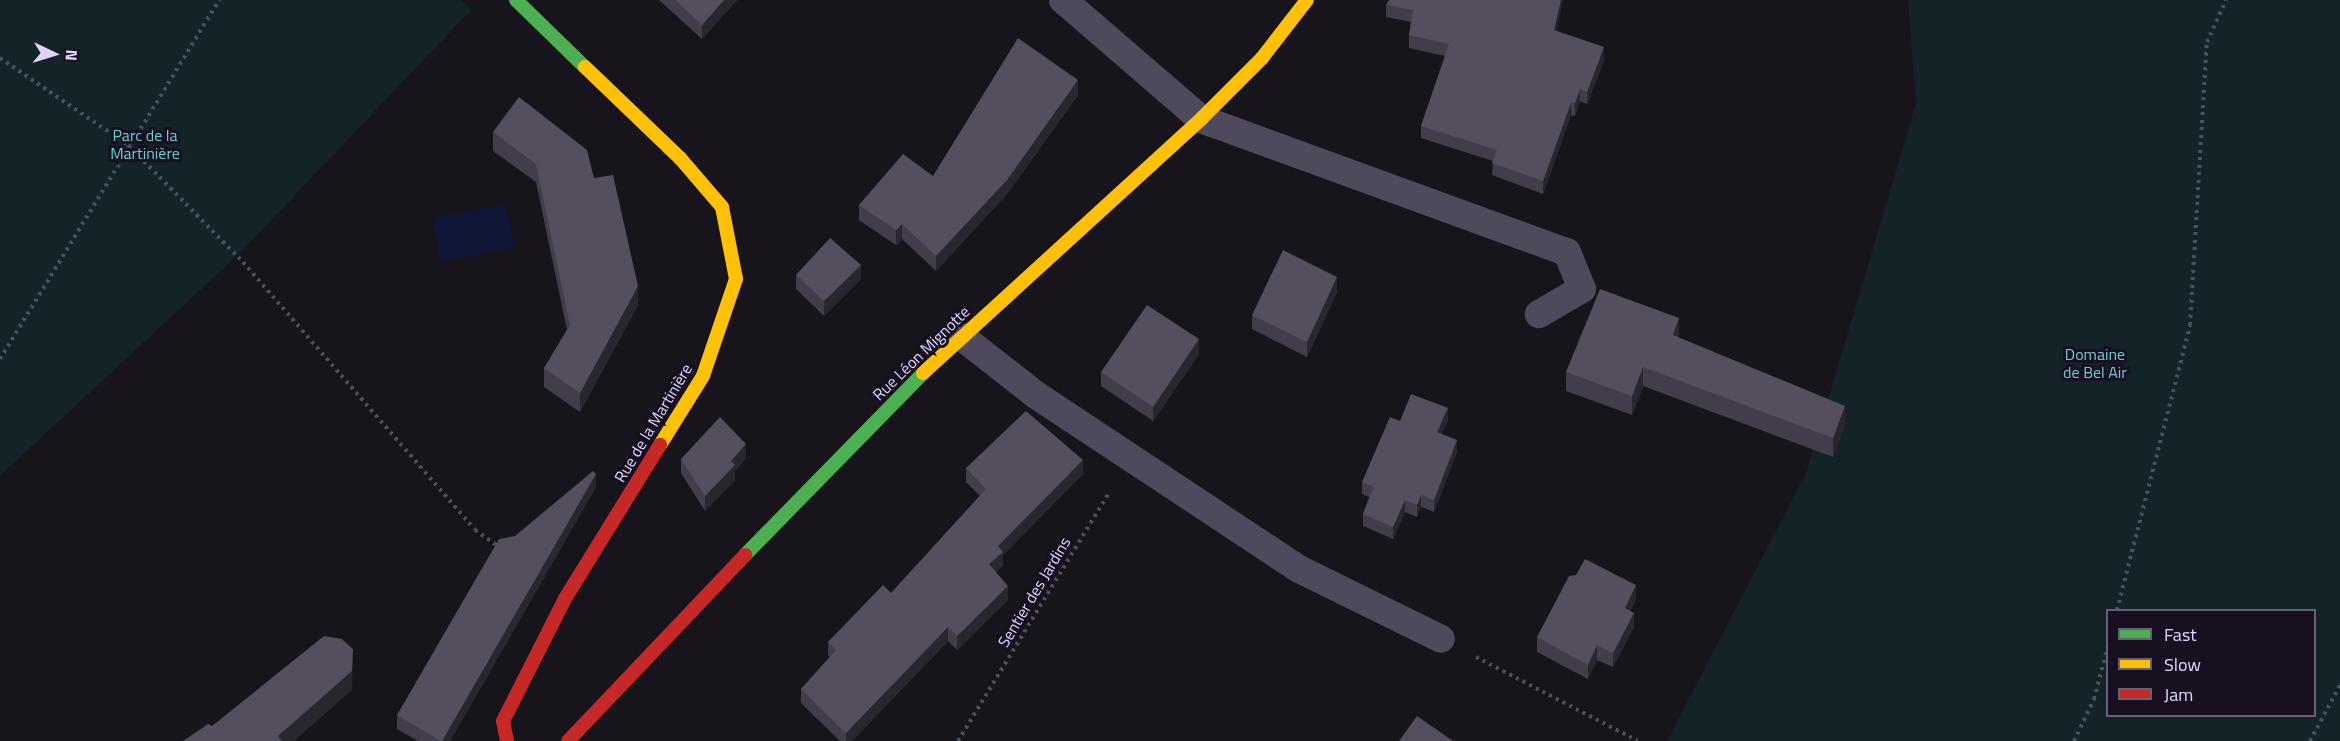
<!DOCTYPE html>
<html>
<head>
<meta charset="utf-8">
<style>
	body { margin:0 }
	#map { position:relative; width:2340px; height:741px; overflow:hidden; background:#17141c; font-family:"Titillium Web",sans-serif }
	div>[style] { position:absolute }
	.green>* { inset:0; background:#142327 }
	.water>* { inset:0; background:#101636 }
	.path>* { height:4px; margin-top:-2px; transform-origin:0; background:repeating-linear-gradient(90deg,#4a505d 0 3px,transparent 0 7.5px) }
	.lane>* { height:28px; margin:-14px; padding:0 14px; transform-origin:14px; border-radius:14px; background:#4e4a5c }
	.fast>* { height:14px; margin:-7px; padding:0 7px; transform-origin:7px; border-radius:7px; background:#4caf50 }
	.slow>* { height:14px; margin:-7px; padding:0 7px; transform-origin:7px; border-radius:7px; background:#ffc107 }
	.jam>* { height:14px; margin:-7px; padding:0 7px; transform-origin:7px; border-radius:7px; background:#c62828 }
	.wall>* { inset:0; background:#433d4b }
	.shaded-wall>* { inset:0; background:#2a2630 }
	.building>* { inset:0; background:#544e5e }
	span { translate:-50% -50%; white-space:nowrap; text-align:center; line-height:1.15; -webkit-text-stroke:6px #161020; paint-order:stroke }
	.park-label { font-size:16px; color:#6ad0cd }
	.street-label { font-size:16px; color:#e1d4fa }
	.legend { position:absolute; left:2106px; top:609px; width:210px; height:108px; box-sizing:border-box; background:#161020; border:2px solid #675e77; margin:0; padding:8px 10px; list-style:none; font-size:18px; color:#e1d4fa }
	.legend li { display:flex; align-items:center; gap:12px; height:30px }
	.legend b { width:30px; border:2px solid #675e77 }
	.north { position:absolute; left:24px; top:24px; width:60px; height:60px; -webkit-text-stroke:4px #161020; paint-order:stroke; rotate:94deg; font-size:16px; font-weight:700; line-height:24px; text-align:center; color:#e1d4fa }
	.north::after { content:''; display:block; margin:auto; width:21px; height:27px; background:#e1d4fa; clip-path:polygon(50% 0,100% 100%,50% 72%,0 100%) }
</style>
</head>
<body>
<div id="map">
	<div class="green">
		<div style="clip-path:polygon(0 0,461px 0,471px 10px,240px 253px,0 476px)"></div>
		<div style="clip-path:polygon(evenodd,1908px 0,2340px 0,2340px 741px,1667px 741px,1806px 473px,1916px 104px,1908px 0,2108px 610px,2314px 610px,2314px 716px,2108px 716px,2108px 610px)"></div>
	</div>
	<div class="water">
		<div style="clip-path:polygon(506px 204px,514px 247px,440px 262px,432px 218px)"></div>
	</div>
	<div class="path">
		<div style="left:0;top:58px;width:155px;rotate:34.2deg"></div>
		<div style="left:128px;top:145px;width:164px;rotate:45.5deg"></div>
		<div style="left:243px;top:262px;width:354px;rotate:49.1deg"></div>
		<div style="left:475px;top:530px;width:28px;rotate:35deg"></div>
		<div style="left:0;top:359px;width:421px;rotate:-58.6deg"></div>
		<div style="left:2117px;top:610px;width:294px;rotate:-75.6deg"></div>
		<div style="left:2190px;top:325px;width:284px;rotate:-86.6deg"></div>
		<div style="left:2207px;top:42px;width:46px;rotate:-65.7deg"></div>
		<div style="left:1476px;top:657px;width:182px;rotate:27.4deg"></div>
		<div style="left:958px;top:741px;width:290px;rotate:-58.7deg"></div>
		<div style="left:2074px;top:741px;width:47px;rotate:-64.5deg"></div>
		<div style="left:2094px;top:699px;width:55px;rotate:-75.2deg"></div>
		<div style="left:2310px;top:741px;width:64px;rotate:-61.8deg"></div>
	</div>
	<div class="lane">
		<div style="left:1063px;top:0;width:182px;rotate:40.8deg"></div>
		<div style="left:1201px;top:119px;width:389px;rotate:20deg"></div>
		<div style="left:1567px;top:252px;width:40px;rotate:68deg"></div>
		<div style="left:1582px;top:289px;width:50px;rotate:149.8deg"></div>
		<div style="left:962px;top:337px;width:94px;rotate:38.1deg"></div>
		<div style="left:1036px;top:395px;width:315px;rotate:33.5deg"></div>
		<div style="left:1299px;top:569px;width:158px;rotate:26.2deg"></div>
	</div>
	<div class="fast">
		<div style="left:516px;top:0;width:96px;rotate:44.2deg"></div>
		<div style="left:745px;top:555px;width:255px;rotate:-45.6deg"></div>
	</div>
	<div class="slow">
		<div style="left:585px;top:67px;width:132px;rotate:43.8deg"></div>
		<div style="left:680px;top:158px;width:65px;rotate:49.4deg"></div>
		<div style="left:722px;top:207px;width:73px;rotate:79deg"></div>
		<div style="left:736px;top:279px;width:102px;rotate:108.8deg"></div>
		<div style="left:703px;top:376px;width:81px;rotate:121.9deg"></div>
		<div style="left:923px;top:373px;width:377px;rotate:-42.4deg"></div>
		<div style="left:1201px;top:119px;width:86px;rotate:-45deg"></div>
		<div style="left:1262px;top:58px;width:73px;rotate:-52.2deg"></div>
	</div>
	<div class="jam">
		<div style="left:507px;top:741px;width:20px;rotate:-101deg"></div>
		<div style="left:503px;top:721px;width:139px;rotate:-63.1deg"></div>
		<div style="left:566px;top:597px;width:179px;rotate:-58.3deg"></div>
		<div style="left:568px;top:741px;width:257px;rotate:-46.4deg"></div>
	</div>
	<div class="wall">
		<div style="clip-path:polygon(659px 0,737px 0,702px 39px)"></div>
		<div style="clip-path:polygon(1386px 5px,1557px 31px,1604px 60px,1587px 104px,1580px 101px,1575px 116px,1571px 115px,1543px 194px,1492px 175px,1493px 161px,1421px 138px,1421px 126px,1445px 56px,1409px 48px,1409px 35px,1411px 22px,1386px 17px)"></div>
		<div style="clip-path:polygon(1078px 95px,1007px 194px,936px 271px,902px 239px,896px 245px,859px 220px,859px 205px,933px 176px)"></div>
		<div style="clip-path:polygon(493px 132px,594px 178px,638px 305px,580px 412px,544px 387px,544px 368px,567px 330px,536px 182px,493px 151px)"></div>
		<div style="clip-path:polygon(796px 275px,861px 279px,824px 316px,796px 289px)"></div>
		<div style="clip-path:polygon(1337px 292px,1307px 357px,1252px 329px,1252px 315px)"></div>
		<div style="clip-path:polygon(1679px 336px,1679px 338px,1845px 424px,1833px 457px,1643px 386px,1632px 415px,1566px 391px,1566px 372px)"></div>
		<div style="clip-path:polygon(1199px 354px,1153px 421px,1101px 386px,1101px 372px)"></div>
		<div style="clip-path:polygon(1448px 420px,1441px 434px,1457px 452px,1434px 512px,1421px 507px,1417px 517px,1405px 512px,1393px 539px,1363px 526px,1363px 514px,1369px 497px,1362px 494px,1362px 482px,1400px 421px)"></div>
		<div style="clip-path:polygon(746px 458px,735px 471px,735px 480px,705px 511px,681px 473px,681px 459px)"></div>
		<div style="clip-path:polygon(966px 468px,1083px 474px,1003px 555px,1003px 566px,996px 572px,1008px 600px,957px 650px,948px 641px,852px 741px,840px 741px,801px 703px,801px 689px,830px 657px,828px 656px,828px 642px,891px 593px,980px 496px,966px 482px)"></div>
		<div style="clip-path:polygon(596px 487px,450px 741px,418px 741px,397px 729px,397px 715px)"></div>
		<div style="clip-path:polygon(1636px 600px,1630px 611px,1634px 627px,1613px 667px,1597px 660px,1588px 679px,1537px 652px,1537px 637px)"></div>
	</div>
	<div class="shaded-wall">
		<div style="clip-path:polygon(724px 0,737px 0,702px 39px,702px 25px)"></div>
		<div style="clip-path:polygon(1561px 0,1563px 0,1554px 43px,1554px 30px)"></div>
		<div style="clip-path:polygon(1604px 47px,1604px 60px,1587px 104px,1587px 92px)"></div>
		<div style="clip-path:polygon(1078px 80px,1078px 95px,1007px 194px,936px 271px,936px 256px)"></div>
		<div style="clip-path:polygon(1580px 89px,1580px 101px,1575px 116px,1575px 103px)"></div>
		<div style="clip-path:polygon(1571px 103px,1571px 115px,1543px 194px,1543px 181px)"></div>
		<div style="clip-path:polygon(902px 224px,902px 239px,896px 245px,896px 230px)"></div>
		<div style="clip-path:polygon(861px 265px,861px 279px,824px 316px,824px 301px)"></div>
		<div style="clip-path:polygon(1337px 277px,1337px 292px,1307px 357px,1307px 342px)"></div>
		<div style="clip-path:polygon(638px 286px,638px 305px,580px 412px,580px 393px)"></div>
		<div style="clip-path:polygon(1679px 318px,1679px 336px,1673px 354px,1673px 335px)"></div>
		<div style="clip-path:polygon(1199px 339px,1199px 354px,1153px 421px,1153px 407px)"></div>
		<div style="clip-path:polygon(1643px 367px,1643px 386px,1632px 415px,1632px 396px)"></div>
		<div style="clip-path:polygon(1845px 406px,1845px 424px,1833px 457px,1833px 438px)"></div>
		<div style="clip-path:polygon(1448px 408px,1448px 420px,1437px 445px,1437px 432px)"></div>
		<div style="clip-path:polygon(1457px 440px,1457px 452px,1434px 512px,1434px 500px)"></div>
		<div style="clip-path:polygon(746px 444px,746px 458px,735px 471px,735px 480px,705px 511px,705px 496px,731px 461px)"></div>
		<div style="clip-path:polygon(1083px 460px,1083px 474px,1003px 555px,1003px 566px,989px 578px,989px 564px,998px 546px)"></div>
		<div style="clip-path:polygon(596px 474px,596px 487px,450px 741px,442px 741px)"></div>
		<div style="clip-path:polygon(1421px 495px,1421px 507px,1417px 517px,1417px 505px)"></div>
		<div style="clip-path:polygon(1405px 500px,1405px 512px,1393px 539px,1393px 527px)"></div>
		<div style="clip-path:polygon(1636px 585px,1636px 600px,1625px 622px,1625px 608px)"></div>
		<div style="clip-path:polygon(1008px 586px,1008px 600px,957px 650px,957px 636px)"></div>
		<div style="clip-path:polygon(1634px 613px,1634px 627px,1613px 667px,1613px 653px)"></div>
		<div style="clip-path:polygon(948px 627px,948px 641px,852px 741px,846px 741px,846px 733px)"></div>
		<div style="clip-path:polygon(1597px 645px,1597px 660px,1588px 679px,1588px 665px)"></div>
		<div style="clip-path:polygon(353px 649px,352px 690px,294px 741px,278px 741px,278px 736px)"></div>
	</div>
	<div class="building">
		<div style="clip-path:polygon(675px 0,724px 0,702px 25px)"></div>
		<div style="clip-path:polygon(1389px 0,1561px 0,1554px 30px,1604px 47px,1587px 92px,1580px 89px,1575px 103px,1571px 103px,1543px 181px,1492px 163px,1497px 150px,1421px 126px,1449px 44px,1409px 35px,1413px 10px,1386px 5px)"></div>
		<div style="clip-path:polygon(1018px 38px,1078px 80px,1007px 180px,936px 256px,902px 224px,896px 230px,859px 205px,903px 154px,933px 176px)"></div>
		<div style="clip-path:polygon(519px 97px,587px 150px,594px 178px,613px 175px,638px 286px,580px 393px,544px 368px,570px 325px,536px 164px,493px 132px)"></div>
		<div style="clip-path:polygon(830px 238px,861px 265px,824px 301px,796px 275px)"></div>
		<div style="clip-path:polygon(1283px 250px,1337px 277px,1307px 342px,1252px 315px)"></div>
		<div style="clip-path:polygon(1600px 289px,1679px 318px,1673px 335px,1845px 406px,1833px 438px,1643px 367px,1632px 396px,1566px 372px)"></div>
		<div style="clip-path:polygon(1147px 305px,1199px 339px,1153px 407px,1101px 372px)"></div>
		<div style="clip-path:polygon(1411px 394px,1448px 408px,1437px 432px,1457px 440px,1434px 500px,1421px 495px,1417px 505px,1405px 500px,1393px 527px,1363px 514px,1374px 487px,1362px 482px,1390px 417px,1400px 421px)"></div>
		<div style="clip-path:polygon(1026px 411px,1083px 460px,998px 546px,1003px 552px,989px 564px,1008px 586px,957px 636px,948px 627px,846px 733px,801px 689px,836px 650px,828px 642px,883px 585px,891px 593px,986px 489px,966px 468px)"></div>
		<div style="clip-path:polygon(720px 417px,746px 444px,731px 461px,735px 465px,705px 496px,681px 459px)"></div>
		<div style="clip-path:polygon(593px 471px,596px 474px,442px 741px,441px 741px,397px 715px,499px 539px,515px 536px)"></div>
		<div style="clip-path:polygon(1585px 559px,1636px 585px,1625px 608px,1634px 613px,1613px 653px,1597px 645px,1588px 665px,1537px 637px,1569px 576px,1576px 575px)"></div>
		<div style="clip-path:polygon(324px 636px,342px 639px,353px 649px,352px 671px,278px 736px,282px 741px,183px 741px,208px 724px,212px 726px)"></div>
		<div style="clip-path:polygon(1417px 716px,1453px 741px,1399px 741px)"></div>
	</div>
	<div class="park-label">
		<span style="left:145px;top:144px">Parc de la<br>Martinière</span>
		<span style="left:2095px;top:363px">Domaine<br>de Bel Air</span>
	</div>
	<div class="street-label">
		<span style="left:921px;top:353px;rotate:-44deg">Rue Léon Mignotte</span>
		<span style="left:653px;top:423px;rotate:-59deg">Rue de la Martinière</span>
		<span style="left:1034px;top:592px;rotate:-59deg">Sentier des Jardins</span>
	</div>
	<ul class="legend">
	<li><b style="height:8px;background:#4caf50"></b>Fast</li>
	<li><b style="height:8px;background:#ffc107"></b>Slow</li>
	<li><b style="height:8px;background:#c62828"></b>Jam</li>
	</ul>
	<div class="north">N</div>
</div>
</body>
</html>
